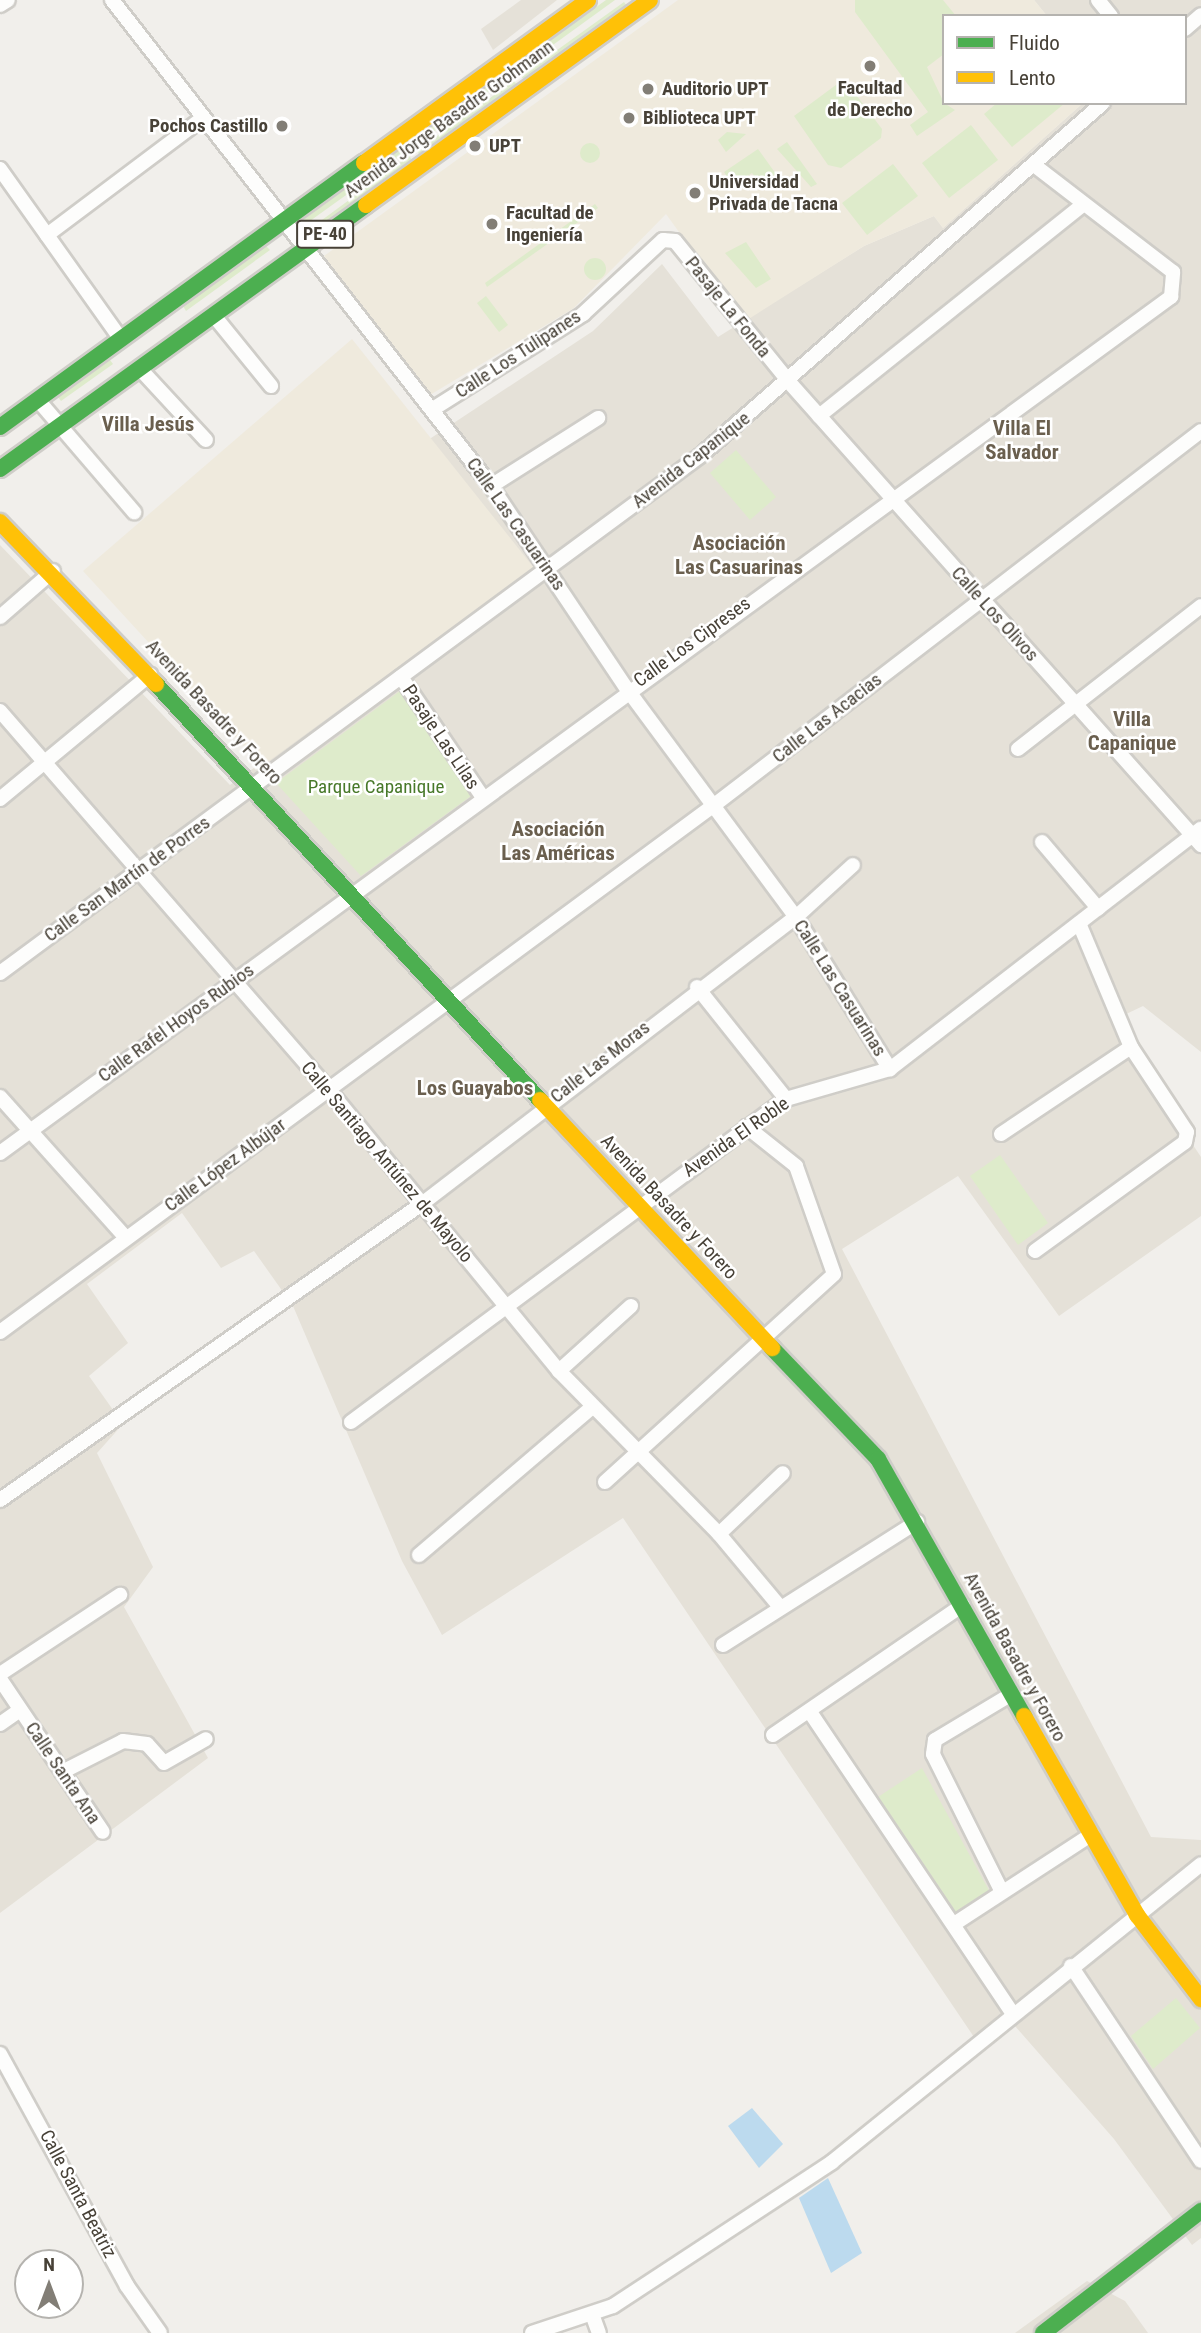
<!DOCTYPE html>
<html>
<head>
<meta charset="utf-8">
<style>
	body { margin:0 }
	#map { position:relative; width:1201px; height:2333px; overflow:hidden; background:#f1efeb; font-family:"Roboto Condensed",sans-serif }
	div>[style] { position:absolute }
	.residential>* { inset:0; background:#e5e1d8 }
	.education>* { inset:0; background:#efeadd }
	.green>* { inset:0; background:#deebcb }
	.round { border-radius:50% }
	.water>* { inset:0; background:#bcdaee }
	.roads { filter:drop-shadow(2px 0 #cfcdc8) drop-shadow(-2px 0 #cfcdc8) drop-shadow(0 2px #cfcdc8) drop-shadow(0 -2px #cfcdc8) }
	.street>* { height:14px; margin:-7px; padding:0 7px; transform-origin:7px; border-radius:7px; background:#fdfdfc }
	.fast>* { height:16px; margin:-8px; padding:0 8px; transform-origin:8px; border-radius:8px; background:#4caf50 }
	.slow>* { height:16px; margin:-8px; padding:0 8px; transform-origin:8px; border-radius:8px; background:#ffc107 }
	.dots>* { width:19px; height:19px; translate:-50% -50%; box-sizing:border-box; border:4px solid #fff; border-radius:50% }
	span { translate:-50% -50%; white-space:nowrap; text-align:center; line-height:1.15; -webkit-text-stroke:5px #fff; paint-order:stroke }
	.shield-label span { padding:2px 5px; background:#fff; border:2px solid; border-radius:5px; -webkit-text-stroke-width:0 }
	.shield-label { font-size:18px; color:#474137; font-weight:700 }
	.poi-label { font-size:19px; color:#474137; font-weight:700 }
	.left { translate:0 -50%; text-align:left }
	.right { translate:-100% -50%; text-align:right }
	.street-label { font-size:19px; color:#474137 }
	.park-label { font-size:19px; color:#48792a }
	.neighbourhood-label { font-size:21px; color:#6a5f4e; font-weight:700 }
	.legend { position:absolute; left:942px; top:14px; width:245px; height:91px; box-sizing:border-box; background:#fff; border:2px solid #b5b3af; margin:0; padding:9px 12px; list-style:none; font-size:21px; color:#474137 }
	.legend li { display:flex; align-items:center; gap:14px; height:35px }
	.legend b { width:35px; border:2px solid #b5b3af }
	.north { position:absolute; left:14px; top:2249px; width:70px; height:70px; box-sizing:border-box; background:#fff; border:2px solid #b5b3af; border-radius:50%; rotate:0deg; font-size:19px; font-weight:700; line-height:28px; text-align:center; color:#474137 }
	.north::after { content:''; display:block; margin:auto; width:24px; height:32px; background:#827e76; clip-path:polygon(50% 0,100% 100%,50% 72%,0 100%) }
</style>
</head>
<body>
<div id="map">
	<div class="residential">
		<div style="clip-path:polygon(521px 0,557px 0,493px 50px,481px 29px)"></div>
		<div style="clip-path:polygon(1034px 0,1201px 0,1201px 1052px,1143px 1006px,1122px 1016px,1137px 1061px,1201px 1157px,1201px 1216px,1059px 1316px,958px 1176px,842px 1249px,1151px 1837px,1201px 1840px,1201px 2238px,1192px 2245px,1114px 2139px,1015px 2026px,976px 2040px,623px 1518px,442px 1635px,402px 1561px,293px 1306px,254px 1251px,221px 1268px,182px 1213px,87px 1284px,128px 1343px,89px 1376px,123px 1424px,97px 1453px,153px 1567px,124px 1607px,208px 1758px,0 1913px,0 545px,230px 785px,533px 568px,428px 440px,593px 331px,662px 264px,718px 337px,864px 246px,934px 216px,943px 228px,1083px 103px,1185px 103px,1185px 16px,1047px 16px)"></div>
		<div style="clip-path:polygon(1087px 2281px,1125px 2301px,1148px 2333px,1015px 2333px)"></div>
	</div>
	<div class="education">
		<div style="clip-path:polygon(678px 0,1034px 0,1047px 16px,944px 16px,944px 103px,1083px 103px,943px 228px,934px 216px,864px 246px,744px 322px,666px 214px,574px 308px,430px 395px,324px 256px)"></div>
		<div style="clip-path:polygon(352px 339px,534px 568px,262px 766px,83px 571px)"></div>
	</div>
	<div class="green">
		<div style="clip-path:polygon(606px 0,615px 0,517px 71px,513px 67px)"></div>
		<div style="clip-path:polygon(855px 0,943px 0,956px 16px,944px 16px,944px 54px,927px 67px,944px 103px,955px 110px,917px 136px,910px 125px,928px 112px,855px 12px)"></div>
		<div style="clip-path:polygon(624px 2px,627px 6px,524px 80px,521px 76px)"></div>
		<div style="clip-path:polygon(507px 72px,510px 76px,413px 147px,409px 142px)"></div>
		<div style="clip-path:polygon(844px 79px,882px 129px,881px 138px,841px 168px,828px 165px,794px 116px)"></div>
		<div style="clip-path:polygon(514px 81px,517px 85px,420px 155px,416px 151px)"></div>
		<div style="clip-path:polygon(997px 103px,1065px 103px,1012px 147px,984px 114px)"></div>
		<div style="clip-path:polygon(971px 125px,998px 160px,949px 198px,922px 163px)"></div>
		<div style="clip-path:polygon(727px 132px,746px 134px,726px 152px,718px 140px)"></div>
		<div style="clip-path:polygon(787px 142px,817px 184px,811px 187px,777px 149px)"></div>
		<div class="round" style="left:580px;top:143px;width:20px;height:20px"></div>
		<div style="clip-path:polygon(402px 147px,406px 152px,303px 226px,300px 222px)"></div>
		<div style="clip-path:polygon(758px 149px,776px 174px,760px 184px,752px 173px,733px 186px,724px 172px)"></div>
		<div style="clip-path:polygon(409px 156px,413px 161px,310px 235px,307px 231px)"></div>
		<div style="clip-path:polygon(893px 164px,918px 196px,867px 235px,842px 203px)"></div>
		<div style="clip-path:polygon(595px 204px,598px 208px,487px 287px,485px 283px)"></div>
		<div style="clip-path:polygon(746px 242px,771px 279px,756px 288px,725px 253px)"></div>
		<div style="clip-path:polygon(266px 246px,270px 250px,186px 311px,183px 306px)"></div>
		<div class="round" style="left:584px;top:258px;width:22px;height:22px"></div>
		<div style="clip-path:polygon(486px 296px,508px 325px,499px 332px,477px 303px)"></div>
		<div style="clip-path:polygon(110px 360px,113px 364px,61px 401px,58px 397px)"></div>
		<div style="clip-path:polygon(736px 450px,776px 497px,750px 520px,710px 473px)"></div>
		<div style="clip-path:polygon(400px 691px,471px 796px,361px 876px,276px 783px)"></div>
		<div style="clip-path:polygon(1000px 1155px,1048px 1223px,1018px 1245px,970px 1176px)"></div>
		<div style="clip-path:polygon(922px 1768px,992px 1896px,954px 1919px,875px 1799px)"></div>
		<div style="clip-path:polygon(1176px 1998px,1200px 2028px,1153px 2069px,1131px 2036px)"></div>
	</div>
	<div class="water">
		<div style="clip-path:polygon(752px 2108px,783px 2144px,759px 2168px,728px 2126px)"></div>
		<div style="clip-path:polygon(828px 2178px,862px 2253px,831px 2273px,799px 2198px)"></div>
	</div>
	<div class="roads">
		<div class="street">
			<div style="left:112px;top:0;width:616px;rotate:52.05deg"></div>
			<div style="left:491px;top:486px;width:244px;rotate:56.2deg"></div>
			<div style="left:627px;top:689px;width:284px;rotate:53.5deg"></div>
			<div style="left:796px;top:917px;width:179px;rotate:58.3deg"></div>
			<div style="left:1098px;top:0;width:21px;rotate:51deg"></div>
			<div style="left:0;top:5px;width:9px;rotate:-32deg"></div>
			<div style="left:1185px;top:29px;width:21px;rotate:-41deg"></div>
			<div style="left:0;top:169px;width:209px;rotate:54.6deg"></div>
			<div style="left:47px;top:235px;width:191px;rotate:-36.9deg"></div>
			<div style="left:215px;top:317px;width:89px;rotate:50.9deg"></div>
			<div style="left:142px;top:371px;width:94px;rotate:47.2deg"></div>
			<div style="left:38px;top:400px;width:148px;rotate:49.4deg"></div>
			<div style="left:433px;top:409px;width:178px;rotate:-32.3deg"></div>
			<div style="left:583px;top:314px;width:109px;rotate:-42.8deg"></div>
			<div style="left:663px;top:240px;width:12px;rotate:5deg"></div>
			<div style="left:675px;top:241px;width:181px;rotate:51deg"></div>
			<div style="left:789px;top:382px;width:620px;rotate:48.34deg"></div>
			<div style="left:819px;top:416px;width:337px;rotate:-38.7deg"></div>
			<div style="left:491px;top:486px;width:127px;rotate:-32.4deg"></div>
			<div style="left:0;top:617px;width:70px;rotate:-41deg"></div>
			<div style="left:401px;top:677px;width:144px;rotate:55.8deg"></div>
			<div style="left:0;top:711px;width:502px;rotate:49.04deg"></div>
			<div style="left:329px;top:1090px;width:363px;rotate:50.7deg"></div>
			<div style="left:559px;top:1371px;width:228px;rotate:45.5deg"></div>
			<div style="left:719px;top:1534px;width:95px;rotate:50.1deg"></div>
			<div style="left:1018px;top:749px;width:232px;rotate:-38deg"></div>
			<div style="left:0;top:799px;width:195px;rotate:-39.6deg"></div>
			<div style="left:1042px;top:842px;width:87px;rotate:49.7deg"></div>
			<div style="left:0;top:973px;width:872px;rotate:-36.46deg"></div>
			<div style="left:701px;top:455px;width:534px;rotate:-41.21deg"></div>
			<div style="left:697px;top:987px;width:143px;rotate:51.5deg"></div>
			<div style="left:0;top:1097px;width:188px;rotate:48.2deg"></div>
			<div style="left:1001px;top:1134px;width:156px;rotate:-33.8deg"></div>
			<div style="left:0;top:1153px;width:1451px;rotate:-36.17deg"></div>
			<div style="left:1171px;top:297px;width:25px;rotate:-85deg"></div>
			<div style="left:1173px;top:272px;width:175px;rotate:-142.4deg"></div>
			<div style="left:1035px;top:1251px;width:185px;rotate:-36deg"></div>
			<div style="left:1185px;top:1142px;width:10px;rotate:-79deg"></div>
			<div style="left:1187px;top:1132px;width:102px;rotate:-123.4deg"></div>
			<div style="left:1131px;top:1047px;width:134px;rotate:-112.8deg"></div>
			<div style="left:0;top:1332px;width:886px;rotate:-36.42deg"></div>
			<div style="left:713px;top:806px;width:615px;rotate:-37.54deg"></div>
			<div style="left:559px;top:1371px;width:97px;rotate:-42.1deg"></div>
			<div style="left:351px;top:1422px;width:542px;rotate:-36.59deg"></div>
			<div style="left:786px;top:1099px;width:108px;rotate:-16.1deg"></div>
			<div style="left:890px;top:1069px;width:393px;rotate:-37.7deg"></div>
			<div style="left:605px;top:1482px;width:309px;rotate:-42.2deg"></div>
			<div style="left:834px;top:1274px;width:114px;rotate:-109.4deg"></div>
			<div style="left:796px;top:1166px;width:63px;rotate:-141.5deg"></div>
			<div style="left:0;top:1500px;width:517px;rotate:-35.07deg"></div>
			<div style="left:423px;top:1203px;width:470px;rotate:-37.5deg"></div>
			<div style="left:796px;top:917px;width:77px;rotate:-42.4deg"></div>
			<div style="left:719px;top:1534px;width:88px;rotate:-43.6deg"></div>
			<div style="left:419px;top:1555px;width:228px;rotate:-40.5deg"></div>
			<div style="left:723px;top:1645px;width:230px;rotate:-32.4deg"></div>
			<div style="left:0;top:1674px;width:144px;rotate:-33.4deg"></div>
			<div style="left:0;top:1679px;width:184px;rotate:56.1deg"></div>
			<div style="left:810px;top:1712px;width:362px;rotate:56.1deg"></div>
			<div style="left:0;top:1724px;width:24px;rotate:-35deg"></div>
			<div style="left:773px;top:1735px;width:230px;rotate:-34.4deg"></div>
			<div style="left:62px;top:1772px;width:68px;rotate:-26.9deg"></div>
			<div style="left:123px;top:1741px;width:24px;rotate:7deg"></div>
			<div style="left:147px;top:1744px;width:25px;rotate:48deg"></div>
			<div style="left:164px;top:1763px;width:48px;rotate:-29.7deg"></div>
			<div style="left:1002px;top:1892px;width:154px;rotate:-116.6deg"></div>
			<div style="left:933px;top:1754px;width:14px;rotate:-82deg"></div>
			<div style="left:935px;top:1740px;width:87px;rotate:-31deg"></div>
			<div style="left:954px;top:1924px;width:165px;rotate:-33.1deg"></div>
			<div style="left:1071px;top:1966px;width:234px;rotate:56.3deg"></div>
			<div style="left:0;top:2054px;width:264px;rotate:61.3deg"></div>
			<div style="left:127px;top:2286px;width:57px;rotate:54.9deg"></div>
			<div style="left:592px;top:2314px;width:20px;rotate:70deg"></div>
			<div style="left:532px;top:2333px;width:85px;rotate:-18.4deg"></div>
			<div style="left:613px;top:2306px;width:262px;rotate:-33.3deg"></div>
			<div style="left:832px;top:2162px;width:474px;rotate:-38.9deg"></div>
		</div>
		<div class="fast">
			<div style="left:0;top:427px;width:450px;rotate:-36deg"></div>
			<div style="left:0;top:469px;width:451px;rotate:-35.8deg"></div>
			<div style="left:156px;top:684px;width:566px;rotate:47.29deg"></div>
			<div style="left:772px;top:1348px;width:153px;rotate:46.3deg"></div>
			<div style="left:878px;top:1459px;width:296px;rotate:60.4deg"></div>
			<div style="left:1043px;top:2333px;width:200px;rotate:-37.7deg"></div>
		</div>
		<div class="slow">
			<div style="left:364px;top:163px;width:277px;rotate:-36deg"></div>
			<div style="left:366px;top:205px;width:350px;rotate:-35.8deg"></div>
			<div style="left:0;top:522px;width:225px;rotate:46.1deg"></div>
			<div style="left:540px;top:1100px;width:340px;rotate:46.9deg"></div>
			<div style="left:1024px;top:1716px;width:229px;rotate:60.4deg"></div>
			<div style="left:1137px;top:1915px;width:106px;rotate:52.7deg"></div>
		</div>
	</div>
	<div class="dots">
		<div style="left:870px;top:66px;background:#827e76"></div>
		<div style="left:648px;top:89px;background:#827e76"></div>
		<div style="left:629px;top:118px;background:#827e76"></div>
		<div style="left:282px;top:126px;background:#827e76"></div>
		<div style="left:475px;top:146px;background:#827e76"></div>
		<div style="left:695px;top:193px;background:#827e76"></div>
		<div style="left:492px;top:224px;background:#827e76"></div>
	</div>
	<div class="shield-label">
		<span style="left:325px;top:234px">PE-40</span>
	</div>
	<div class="poi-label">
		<span style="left:870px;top:99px">Facultad<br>de Derecho</span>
		<span class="left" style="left:662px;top:89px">Auditorio UPT</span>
		<span class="left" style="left:643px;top:118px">Biblioteca UPT</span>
		<span class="right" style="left:268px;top:126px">Pochos Castillo</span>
		<span class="left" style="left:489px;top:146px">UPT</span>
		<span class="left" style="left:709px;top:193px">Universidad<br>Privada de Tacna</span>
		<span class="left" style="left:506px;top:224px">Facultad de<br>Ingeniería</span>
	</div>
	<div class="street-label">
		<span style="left:449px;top:119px;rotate:-36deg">Avenida Jorge Basadre Grohmann</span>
		<span style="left:728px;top:307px;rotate:51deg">Pasaje La Fonda</span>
		<span style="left:518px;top:354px;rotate:-33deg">Calle Los Tulipanes</span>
		<span style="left:691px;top:460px;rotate:-38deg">Avenida Capanique</span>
		<span style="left:516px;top:524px;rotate:55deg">Calle Las Casuarinas</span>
		<span style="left:995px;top:614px;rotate:48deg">Calle Los Olivos</span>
		<span style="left:692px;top:642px;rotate:-36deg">Calle Los Cipreses</span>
		<span style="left:214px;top:712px;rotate:47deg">Avenida Basadre y Forero</span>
		<span style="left:827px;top:718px;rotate:-38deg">Calle Las Acacias</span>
		<span style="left:441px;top:737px;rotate:56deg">Pasaje Las Lilas</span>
		<span style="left:127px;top:879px;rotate:-36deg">Calle San Martín de Porres</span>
		<span style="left:840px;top:988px;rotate:58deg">Calle Las Casuarinas</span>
		<span style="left:176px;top:1023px;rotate:-36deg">Calle Rafel Hoyos Rubios</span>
		<span style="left:600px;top:1062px;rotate:-38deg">Calle Las Moras</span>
		<span style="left:736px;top:1137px;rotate:-35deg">Avenida El Roble</span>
		<span style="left:387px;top:1162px;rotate:50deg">Calle Santiago Antúnez de Mayolo</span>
		<span style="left:225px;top:1165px;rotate:-36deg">Calle López Albújar</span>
		<span style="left:669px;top:1207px;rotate:47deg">Avenida Basadre y Forero</span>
		<span style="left:1015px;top:1657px;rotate:61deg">Avenida Basadre y Forero</span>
		<span style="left:63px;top:1773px;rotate:56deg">Calle Santa Ana</span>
		<span style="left:78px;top:2194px;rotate:62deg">Calle Santa Beatriz</span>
	</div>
	<div class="park-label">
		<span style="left:376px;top:787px">Parque Capanique</span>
	</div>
	<div class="neighbourhood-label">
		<span style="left:148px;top:424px">Villa Jesús</span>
		<span style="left:1022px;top:440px">Villa El<br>Salvador</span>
		<span style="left:739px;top:555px">Asociación<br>Las Casuarinas</span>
		<span style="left:1132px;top:731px">Villa<br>Capanique</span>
		<span style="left:558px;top:841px">Asociación<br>Las Américas</span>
		<span style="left:475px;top:1088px">Los Guayabos</span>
	</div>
	<ul class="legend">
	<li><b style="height:9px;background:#4caf50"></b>Fluido</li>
	<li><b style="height:9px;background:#ffc107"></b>Lento</li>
	</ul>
	<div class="north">N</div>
</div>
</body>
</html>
